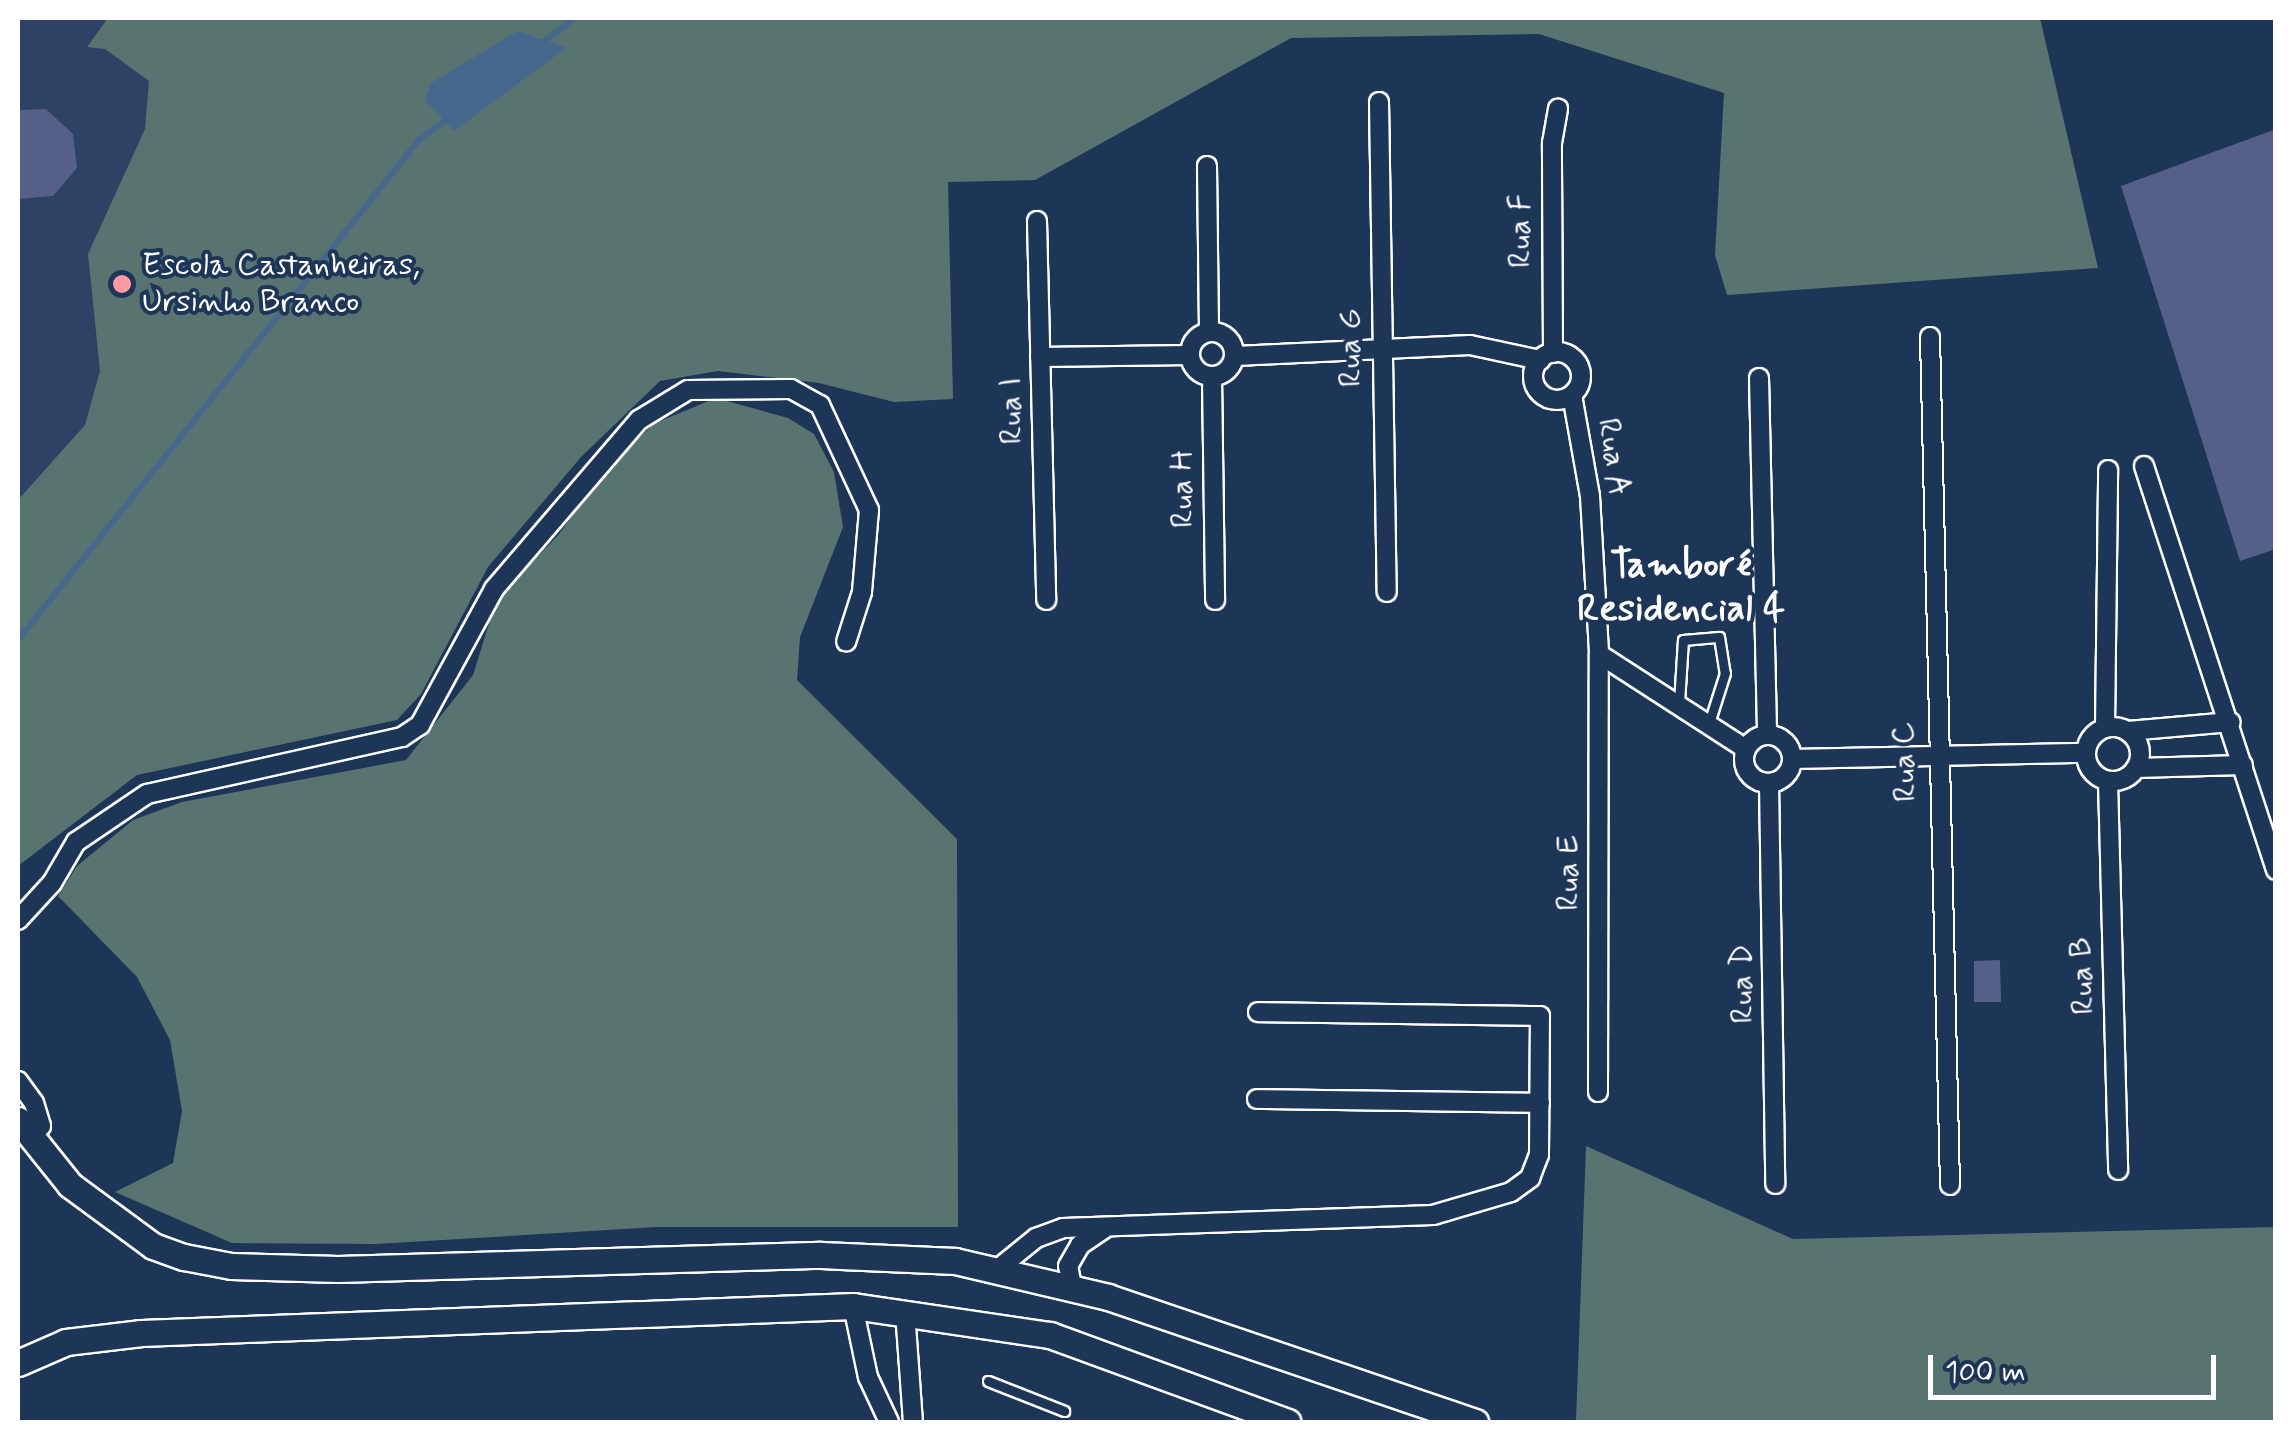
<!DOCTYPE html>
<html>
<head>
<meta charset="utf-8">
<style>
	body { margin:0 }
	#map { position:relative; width:2293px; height:1440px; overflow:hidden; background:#1d3557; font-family:Mynerve,sans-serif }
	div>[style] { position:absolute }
	.built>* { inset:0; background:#2e4265 }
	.green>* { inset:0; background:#587471 }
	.water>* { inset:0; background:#46688c }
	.stream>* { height:6px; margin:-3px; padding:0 3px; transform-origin:3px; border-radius:3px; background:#46688c }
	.building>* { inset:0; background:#546087 }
	.roads { filter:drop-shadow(2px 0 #fff) drop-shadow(-2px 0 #fff) drop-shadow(0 2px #fff) drop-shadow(0 -2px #fff) }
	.lane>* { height:9px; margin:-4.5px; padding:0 4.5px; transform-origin:4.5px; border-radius:4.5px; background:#1d3557 }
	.street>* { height:18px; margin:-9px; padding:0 9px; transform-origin:9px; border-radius:9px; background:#1d3557 }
	.street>.ring { margin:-9px; padding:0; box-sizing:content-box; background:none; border:18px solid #1d3557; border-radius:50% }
	.secondary>* { height:25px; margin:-12.5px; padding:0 12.5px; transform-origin:12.5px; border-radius:12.5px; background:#1d3557 }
	.dots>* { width:28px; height:28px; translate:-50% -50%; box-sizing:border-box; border:5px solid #1d3557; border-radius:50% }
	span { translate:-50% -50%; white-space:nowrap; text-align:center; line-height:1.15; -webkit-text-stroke:8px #1d3557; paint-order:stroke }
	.street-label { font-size:32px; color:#fff }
	.poi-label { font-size:32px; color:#fff }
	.left { translate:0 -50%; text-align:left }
	.quarter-label { font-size:38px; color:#fff; font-weight:700 }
	.frame { position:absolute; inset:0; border:20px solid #fff; pointer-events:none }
	.scale { position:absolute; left:1928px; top:1355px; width:288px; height:45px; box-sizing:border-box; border:5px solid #fff; border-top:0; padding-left:12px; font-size:30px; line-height:35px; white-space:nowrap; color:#fff; -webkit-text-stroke:8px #1d3557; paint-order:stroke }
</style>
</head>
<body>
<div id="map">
	<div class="built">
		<div style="clip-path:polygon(18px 18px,374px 18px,18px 597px)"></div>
	</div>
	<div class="green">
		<div style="clip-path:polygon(108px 18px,2040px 18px,2098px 268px,1727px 295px,1715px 255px,1724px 93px,1539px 34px,1291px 38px,1035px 180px,948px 182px,953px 399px,894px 402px,819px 383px,718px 371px,660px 381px,581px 457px,488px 567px,421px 694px,397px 720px,137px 775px,18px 866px,18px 500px,85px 425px,100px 371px,88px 254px,145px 129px,149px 81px,105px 49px,87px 47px)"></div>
		<div style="clip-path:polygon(716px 398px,788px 418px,814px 434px,834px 472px,843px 527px,800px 637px,797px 680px,957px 839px,958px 1227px,657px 1227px,376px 1244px,232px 1243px,115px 1192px,173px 1163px,182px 1111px,170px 1040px,137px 977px,58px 896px,77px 866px,133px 820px,182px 802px,406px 760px,473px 675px,496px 601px,559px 534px,596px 482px,653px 424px)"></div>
		<div style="clip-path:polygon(1586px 1146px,1793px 1239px,2275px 1227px,2275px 1422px,1576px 1422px)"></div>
	</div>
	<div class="water">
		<div style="clip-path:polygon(518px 31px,566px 48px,454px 131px,425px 100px,431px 83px)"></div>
	</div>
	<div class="stream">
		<div style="left:541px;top:44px;width:43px;rotate:-37.4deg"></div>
		<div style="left:18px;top:640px;width:641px;rotate:-51.27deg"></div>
		<div style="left:419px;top:140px;width:38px;rotate:-37deg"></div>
	</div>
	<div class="building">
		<div style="clip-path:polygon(46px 109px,73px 134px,77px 168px,53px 196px,18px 199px,18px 110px)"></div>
		<div style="clip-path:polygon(2276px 129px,2276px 549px,2240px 561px,2121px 186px)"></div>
		<div style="clip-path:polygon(2000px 960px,2001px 1002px,1974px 1002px,1974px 961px)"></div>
	</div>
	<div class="roads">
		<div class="lane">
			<div style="left:1679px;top:703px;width:63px;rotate:-86.4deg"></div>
			<div style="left:1683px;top:640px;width:36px;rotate:-5deg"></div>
			<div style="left:1719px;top:637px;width:36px;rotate:81deg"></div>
			<div style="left:1725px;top:673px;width:52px;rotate:107.7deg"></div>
			<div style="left:988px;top:1381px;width:82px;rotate:21.5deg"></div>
		</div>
		<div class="street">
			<div style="left:1379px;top:102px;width:490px;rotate:89.1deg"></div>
			<div style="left:1207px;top:166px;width:166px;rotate:89.3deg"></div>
			<div style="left:1037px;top:221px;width:379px;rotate:88.6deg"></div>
			<div class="ring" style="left:1190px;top:332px;width:26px;height:26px"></div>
			<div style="left:1930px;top:337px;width:848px;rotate:88.65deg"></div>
			<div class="ring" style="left:1533px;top:352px;width:30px;height:30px"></div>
			<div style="left:1553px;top:353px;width:210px;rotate:-90.3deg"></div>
			<div style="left:1552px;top:143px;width:35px;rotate:-80deg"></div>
			<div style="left:1235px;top:356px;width:235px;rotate:-2.7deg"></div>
			<div style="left:1470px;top:345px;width:72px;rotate:12.1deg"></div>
			<div style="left:1040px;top:357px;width:150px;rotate:-0.8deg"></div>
			<div style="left:1212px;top:377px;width:223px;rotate:89.2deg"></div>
			<div style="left:1759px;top:378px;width:357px;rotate:88.7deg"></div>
			<div style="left:1572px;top:395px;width:103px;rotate:79.9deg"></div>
			<div style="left:1590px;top:496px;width:158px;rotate:86.7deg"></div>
			<div style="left:1599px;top:654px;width:175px;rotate:32.9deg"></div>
			<div style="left:2144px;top:466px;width:425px;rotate:71.9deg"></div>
			<div class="ring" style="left:2086px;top:727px;width:36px;height:36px"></div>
			<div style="left:2105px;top:728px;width:258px;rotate:-89.3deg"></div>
			<div style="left:2128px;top:731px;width:103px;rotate:-5deg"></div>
			<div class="ring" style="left:1744px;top:735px;width:30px;height:30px"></div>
			<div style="left:1792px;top:759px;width:294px;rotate:-1.2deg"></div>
			<div style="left:2136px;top:768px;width:107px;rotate:-1.6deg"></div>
			<div style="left:2108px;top:781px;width:389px;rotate:88.5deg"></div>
			<div style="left:1769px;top:783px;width:401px;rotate:89.1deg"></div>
			<div style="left:18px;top:920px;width:50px;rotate:-47.4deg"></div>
			<div style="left:52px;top:883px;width:48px;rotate:-59.7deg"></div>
			<div style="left:76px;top:842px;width:86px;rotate:-34.1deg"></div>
			<div style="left:147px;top:794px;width:261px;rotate:-12.6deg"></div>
			<div style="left:402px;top:737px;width:22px;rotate:-34deg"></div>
			<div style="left:420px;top:725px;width:155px;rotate:-61.4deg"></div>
			<div style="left:494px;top:589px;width:223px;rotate:-49.4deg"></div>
			<div style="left:639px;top:420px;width:57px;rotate:-31.5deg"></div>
			<div style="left:688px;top:390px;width:103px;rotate:-0.6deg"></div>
			<div style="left:791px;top:389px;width:33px;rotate:29deg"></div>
			<div style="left:820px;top:405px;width:116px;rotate:65deg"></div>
			<div style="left:869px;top:510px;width:82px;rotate:94.9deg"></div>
			<div style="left:862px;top:592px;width:52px;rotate:107.7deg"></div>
			<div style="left:18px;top:1081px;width:27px;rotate:54deg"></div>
			<div style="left:34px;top:1103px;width:24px;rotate:73deg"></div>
			<div style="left:41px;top:1126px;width:16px;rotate:130deg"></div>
			<div style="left:1598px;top:1092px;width:438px;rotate:-89.9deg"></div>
			<div style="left:1257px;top:1099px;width:283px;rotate:0.8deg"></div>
			<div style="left:999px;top:1268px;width:48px;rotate:-39deg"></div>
			<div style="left:1036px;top:1238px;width:29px;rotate:-20deg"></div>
			<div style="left:1063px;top:1228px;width:370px;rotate:-2deg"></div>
			<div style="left:1433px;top:1215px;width:81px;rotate:-16.4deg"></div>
			<div style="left:1511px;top:1192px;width:24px;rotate:-36deg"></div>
			<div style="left:1530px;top:1178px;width:25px;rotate:-69deg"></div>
			<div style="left:1539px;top:1155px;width:139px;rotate:-89.6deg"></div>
			<div style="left:1540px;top:1016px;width:282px;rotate:-179.2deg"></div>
			<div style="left:1072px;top:1286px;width:20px;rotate:-101deg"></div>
			<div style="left:1068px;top:1266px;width:24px;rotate:-60deg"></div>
			<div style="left:1080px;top:1245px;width:29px;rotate:-34deg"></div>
			<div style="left:853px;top:1306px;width:73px;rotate:78.1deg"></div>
			<div style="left:868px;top:1377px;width:50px;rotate:65deg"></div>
			<div style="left:905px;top:1311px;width:111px;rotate:85.9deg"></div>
		</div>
		<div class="secondary">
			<div style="left:18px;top:1120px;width:83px;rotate:51.3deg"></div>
			<div style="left:70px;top:1185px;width:103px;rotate:36.3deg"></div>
			<div style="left:153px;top:1246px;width:33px;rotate:20deg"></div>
			<div style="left:184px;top:1257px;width:48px;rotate:10.8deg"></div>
			<div style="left:231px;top:1266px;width:107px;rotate:1.6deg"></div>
			<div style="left:338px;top:1269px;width:483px;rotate:-1.7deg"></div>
			<div style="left:821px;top:1255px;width:134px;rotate:2.6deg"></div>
			<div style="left:955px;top:1261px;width:157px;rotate:13.2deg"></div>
			<div style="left:1108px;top:1297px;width:388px;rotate:18.8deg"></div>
			<div style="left:18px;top:1363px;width:52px;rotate:-23.6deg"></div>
			<div style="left:66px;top:1342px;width:76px;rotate:-6.8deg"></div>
			<div style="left:141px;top:1333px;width:713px;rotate:-2.17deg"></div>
			<div style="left:853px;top:1306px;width:199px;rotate:8.4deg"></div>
			<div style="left:1050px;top:1335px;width:253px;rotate:20.1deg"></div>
		</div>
	</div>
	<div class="dots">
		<div style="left:122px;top:284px;background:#ff9aa2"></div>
	</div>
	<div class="street-label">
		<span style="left:1521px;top:231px;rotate:-90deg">Rua F</span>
		<span style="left:1351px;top:348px;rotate:-91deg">Rua G</span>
		<span style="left:1012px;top:411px;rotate:-91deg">Rua I</span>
		<span style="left:1613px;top:457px;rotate:81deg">Rua A</span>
		<span style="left:1183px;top:489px;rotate:-91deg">Rua H</span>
		<span style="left:1905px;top:762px;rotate:-92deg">Rua C</span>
		<span style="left:1569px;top:873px;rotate:-90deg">Rua E</span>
		<span style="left:2083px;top:976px;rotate:-92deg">Rua B</span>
		<span style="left:1743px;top:984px;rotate:-91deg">Rua D</span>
	</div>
	<div class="poi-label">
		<span class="left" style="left:142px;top:284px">Escola Castanheiras,<br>Ursinho Branco</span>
	</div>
	<div class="quarter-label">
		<span style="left:1681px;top:588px">Tamboré<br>Residencial 4</span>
	</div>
	<div class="frame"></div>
	<div class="scale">100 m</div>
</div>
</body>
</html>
